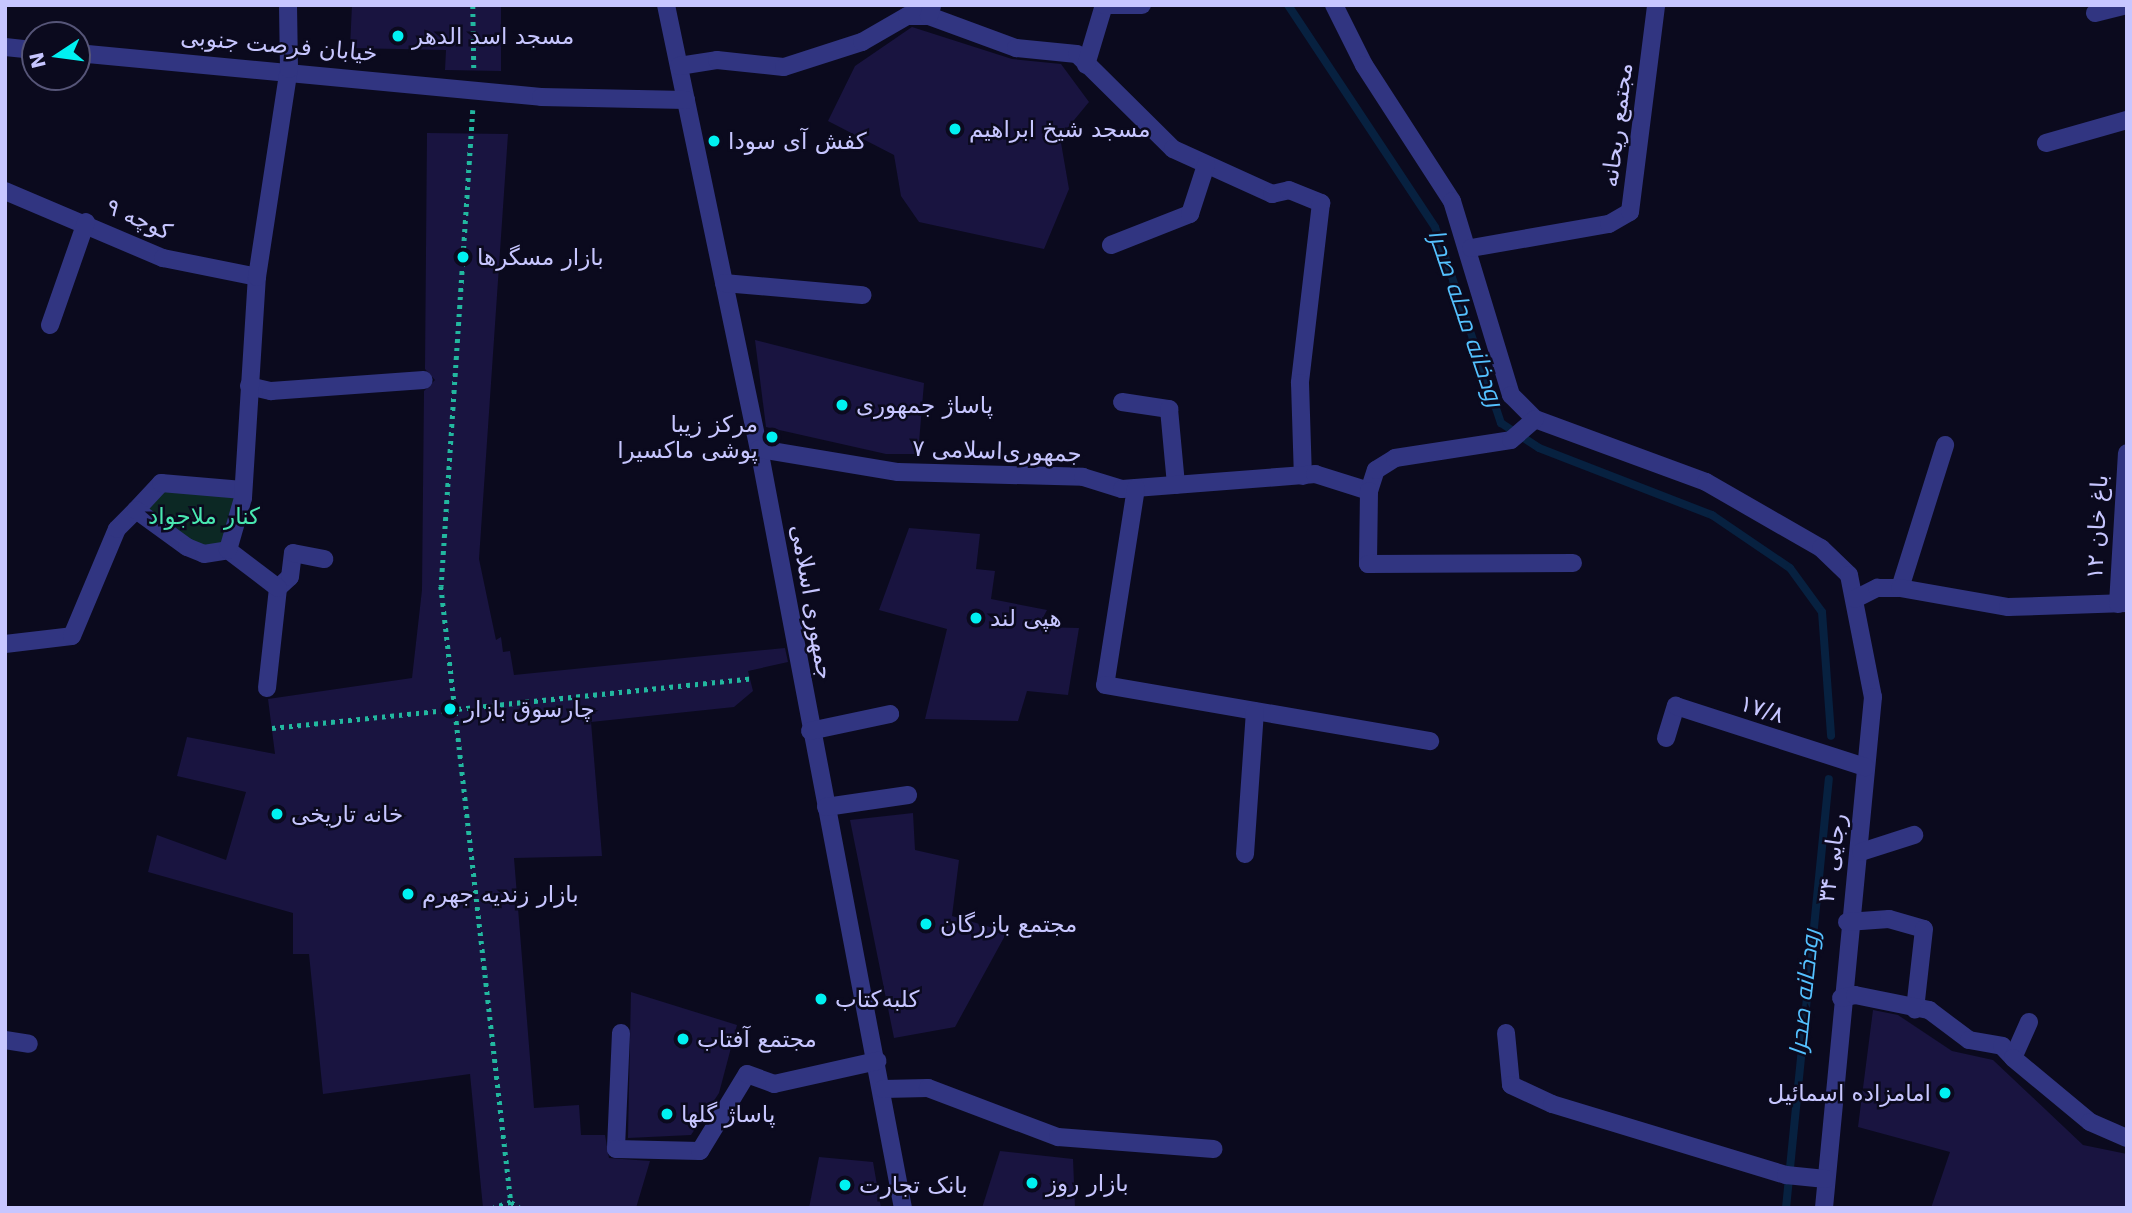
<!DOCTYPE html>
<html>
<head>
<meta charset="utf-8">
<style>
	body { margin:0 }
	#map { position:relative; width:2132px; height:1213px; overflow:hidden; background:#0b0a1e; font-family:"DejaVu Sans",Cairo,sans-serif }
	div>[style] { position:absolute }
	.green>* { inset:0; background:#0c2824 }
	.stream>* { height:8px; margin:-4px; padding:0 4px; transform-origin:4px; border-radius:4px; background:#072140 }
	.building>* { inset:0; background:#191440 }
	.path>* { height:4.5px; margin-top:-2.25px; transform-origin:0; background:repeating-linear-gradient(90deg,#22b79f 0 3.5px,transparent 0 8.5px) }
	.minor>* { height:18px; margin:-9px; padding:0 9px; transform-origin:9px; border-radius:9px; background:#313581 }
	.dots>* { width:19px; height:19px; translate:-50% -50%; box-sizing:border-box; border:4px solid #0b0a1e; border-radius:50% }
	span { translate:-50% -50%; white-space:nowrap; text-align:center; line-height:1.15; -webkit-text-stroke:5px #0b0a1e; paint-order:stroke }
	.poi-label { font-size:23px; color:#c7c6ff }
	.left { translate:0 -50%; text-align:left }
	.right { translate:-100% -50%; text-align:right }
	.street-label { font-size:23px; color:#c7c6ff }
	.park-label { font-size:23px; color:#49e8b1 }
	.water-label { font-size:24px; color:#54c1ff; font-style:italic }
	.frame { position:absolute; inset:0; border:7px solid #c7c6ff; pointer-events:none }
	.north { position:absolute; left:21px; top:21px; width:70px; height:70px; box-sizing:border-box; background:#0b0a1e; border:2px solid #565578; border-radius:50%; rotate:257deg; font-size:19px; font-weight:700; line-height:28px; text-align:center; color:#c7c6ff }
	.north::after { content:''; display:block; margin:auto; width:24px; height:32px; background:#00f1f1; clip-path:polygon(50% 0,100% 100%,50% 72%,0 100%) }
</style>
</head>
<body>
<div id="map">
	<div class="green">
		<div style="clip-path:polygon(161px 483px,243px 490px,228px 550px,204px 554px,136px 510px)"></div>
	</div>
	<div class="stream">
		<div style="left:1288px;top:5px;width:266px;rotate:56.5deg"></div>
		<div style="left:1435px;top:227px;width:207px;rotate:71.4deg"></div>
		<div style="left:1501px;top:423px;width:45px;rotate:33.3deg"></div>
		<div style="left:1539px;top:448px;width:186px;rotate:21.2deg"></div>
		<div style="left:1712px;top:515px;width:94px;rotate:34.2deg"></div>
		<div style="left:1790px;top:568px;width:54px;rotate:54deg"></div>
		<div style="left:1822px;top:612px;width:124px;rotate:85.8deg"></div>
		<div style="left:1786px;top:1208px;width:431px;rotate:-84.3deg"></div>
	</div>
	<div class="building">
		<div style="clip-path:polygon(352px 5px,501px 5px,501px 71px,445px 70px,446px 50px,350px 48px)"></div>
		<div style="clip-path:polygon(912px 27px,1012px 59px,1061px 64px,1089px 102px,1060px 137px,1069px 189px,1044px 249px,919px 222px,901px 196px,894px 155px,828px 121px,855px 66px)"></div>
		<div style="clip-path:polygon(427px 133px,508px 134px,479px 559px,496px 640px,501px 637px,503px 652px,510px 651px,514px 675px,785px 648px,788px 662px,748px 671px,753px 691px,734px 707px,591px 722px,602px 856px,514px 858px,534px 1108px,579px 1105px,581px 1135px,605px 1135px,609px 1158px,650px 1161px,636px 1208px,483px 1208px,470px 1074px,323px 1094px,309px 954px,293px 954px,293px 913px,148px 872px,157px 835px,226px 860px,246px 792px,177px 776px,187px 737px,275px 754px,268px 699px,412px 678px,422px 590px,424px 391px,435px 380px,425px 369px)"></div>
		<div style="clip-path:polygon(755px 340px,924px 383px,918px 454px,886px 454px,766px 427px)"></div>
		<div style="clip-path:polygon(909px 528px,980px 534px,976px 569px,995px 571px,991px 599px,1047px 610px,1038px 627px,1079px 628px,1068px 695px,1027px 691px,1018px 721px,925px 719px,947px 629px,879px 610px)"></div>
		<div style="clip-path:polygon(913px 813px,915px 850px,959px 860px,952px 916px,1007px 932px,955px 1027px,894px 1038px,850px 820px)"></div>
		<div style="clip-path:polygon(631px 992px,737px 1025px,719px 1093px,691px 1135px,628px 1138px)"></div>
		<div style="clip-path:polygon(1873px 1010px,1898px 1015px,1952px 1051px,1993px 1060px,2083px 1145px,2127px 1154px,2127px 1208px,1931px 1208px,1950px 1152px,1858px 1127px)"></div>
		<div style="clip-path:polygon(1000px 1151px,1073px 1159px,1075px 1208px,982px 1208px)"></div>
		<div style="clip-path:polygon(819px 1157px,873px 1162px,881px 1208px,809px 1208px)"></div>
	</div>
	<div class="path">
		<div style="left:473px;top:5px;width:64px;rotate:89.1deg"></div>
		<div style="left:473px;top:110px;width:477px;rotate:93.8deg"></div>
		<div style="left:441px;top:586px;width:620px;rotate:83.52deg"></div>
		<div style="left:511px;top:1202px;width:18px;rotate:161deg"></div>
		<div style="left:272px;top:728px;width:481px;rotate:-5.9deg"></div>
		<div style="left:511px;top:1202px;width:11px;rotate:34deg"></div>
	</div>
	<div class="minor">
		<div style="left:666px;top:5px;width:454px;rotate:78.2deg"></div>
		<div style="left:759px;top:449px;width:773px;rotate:79.26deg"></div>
		<div style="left:1334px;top:5px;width:67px;rotate:63.4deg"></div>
		<div style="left:1364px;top:65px;width:162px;rotate:57.1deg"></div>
		<div style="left:1452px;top:201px;width:203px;rotate:73.1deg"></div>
		<div style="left:1511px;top:395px;width:34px;rotate:45deg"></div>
		<div style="left:1535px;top:419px;width:182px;rotate:20.2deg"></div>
		<div style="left:1706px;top:482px;width:133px;rotate:29.9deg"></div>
		<div style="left:1821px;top:548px;width:39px;rotate:44deg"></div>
		<div style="left:1849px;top:575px;width:124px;rotate:78.9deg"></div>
		<div style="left:1873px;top:697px;width:513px;rotate:95.48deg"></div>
		<div style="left:2095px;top:13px;width:33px;rotate:-14deg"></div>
		<div style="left:929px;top:16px;width:93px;rotate:20.2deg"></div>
		<div style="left:1016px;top:48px;width:61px;rotate:5.6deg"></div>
		<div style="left:1077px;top:54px;width:135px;rotate:44.7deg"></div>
		<div style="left:1173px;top:149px;width:109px;rotate:24.4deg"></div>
		<div style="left:1272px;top:194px;width:17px;rotate:-13deg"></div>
		<div style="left:1289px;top:190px;width:35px;rotate:22deg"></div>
		<div style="left:1321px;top:203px;width:181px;rotate:96.7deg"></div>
		<div style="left:1300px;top:383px;width:93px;rotate:88.2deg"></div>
		<div style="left:5px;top:47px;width:30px;rotate:6deg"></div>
		<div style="left:77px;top:53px;width:466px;rotate:5.4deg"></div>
		<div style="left:541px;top:97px;width:145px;rotate:1.2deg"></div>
		<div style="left:1086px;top:65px;width:63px;rotate:-73.3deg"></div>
		<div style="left:1104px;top:5px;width:38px"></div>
		<div style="left:679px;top:66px;width:38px;rotate:-9deg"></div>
		<div style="left:717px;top:60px;width:67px;rotate:6deg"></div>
		<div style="left:784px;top:67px;width:82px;rotate:-17.8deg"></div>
		<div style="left:862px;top:42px;width:52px;rotate:-30deg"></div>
		<div style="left:907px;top:16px;width:22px"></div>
		<div style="left:929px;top:16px;width:10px;rotate:-73deg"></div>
		<div style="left:2046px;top:143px;width:84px;rotate:-15.9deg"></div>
		<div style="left:5px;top:191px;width:172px;rotate:23deg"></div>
		<div style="left:163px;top:258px;width:96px;rotate:11.4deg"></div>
		<div style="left:1111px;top:245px;width:85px;rotate:-21.4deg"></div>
		<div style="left:1190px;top:214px;width:52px;rotate:-71.9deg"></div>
		<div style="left:1471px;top:248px;width:140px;rotate:-9.9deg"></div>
		<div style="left:1609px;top:224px;width:24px;rotate:-30deg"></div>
		<div style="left:1630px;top:212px;width:209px;rotate:-82.8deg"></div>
		<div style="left:724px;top:283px;width:139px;rotate:5deg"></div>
		<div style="left:50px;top:325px;width:109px;rotate:-70.7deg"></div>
		<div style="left:249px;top:386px;width:23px;rotate:13deg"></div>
		<div style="left:271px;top:391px;width:153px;rotate:-4.1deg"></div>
		<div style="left:1122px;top:402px;width:48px;rotate:8.5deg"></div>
		<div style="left:1169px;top:409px;width:76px;rotate:84.7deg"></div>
		<div style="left:759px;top:449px;width:141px;rotate:9.4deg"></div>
		<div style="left:898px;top:472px;width:185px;rotate:1.5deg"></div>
		<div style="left:1083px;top:477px;width:41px;rotate:17.1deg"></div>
		<div style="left:1122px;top:489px;width:194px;rotate:-4.4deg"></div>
		<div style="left:1315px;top:474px;width:57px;rotate:17.5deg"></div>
		<div style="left:1369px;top:491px;width:22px;rotate:-72deg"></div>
		<div style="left:1376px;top:470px;width:22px;rotate:-32deg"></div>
		<div style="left:1395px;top:458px;width:117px;rotate:-8.8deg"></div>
		<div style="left:1511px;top:440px;width:32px;rotate:-41deg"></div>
		<div style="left:1136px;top:488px;width:199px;rotate:98.9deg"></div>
		<div style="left:1105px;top:685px;width:330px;rotate:9.8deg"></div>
		<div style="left:1369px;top:491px;width:73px;rotate:90.8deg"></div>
		<div style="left:1368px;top:564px;width:205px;rotate:-0.3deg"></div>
		<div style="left:136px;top:510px;width:37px;rotate:-47deg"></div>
		<div style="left:161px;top:483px;width:82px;rotate:4.9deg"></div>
		<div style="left:278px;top:588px;width:16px;rotate:-43deg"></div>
		<div style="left:290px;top:577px;width:24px;rotate:-83deg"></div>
		<div style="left:293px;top:553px;width:32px;rotate:11deg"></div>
		<div style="left:1900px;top:588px;width:150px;rotate:-72.5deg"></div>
		<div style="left:1855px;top:599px;width:25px;rotate:-27deg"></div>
		<div style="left:1877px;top:588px;width:23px"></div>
		<div style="left:1900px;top:588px;width:110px;rotate:10deg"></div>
		<div style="left:2008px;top:607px;width:119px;rotate:-1.9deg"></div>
		<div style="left:2118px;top:604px;width:151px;rotate:-86.6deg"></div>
		<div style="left:5px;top:644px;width:67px;rotate:-6.8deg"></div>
		<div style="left:72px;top:636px;width:116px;rotate:-67.2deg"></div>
		<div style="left:117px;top:529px;width:27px;rotate:-45deg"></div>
		<div style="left:136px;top:510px;width:63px;rotate:36deg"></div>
		<div style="left:187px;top:547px;width:18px;rotate:22deg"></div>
		<div style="left:204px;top:554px;width:24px;rotate:-9deg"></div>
		<div style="left:267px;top:688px;width:101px;rotate:-83.7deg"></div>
		<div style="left:278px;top:588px;width:63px;rotate:-142.8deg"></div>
		<div style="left:228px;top:550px;width:54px;rotate:-73.9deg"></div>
		<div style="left:243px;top:498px;width:221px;rotate:-86.4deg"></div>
		<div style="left:257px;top:277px;width:210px;rotate:-81.3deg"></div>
		<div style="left:289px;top:69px;width:64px;rotate:-90.9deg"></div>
		<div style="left:810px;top:731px;width:82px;rotate:-12deg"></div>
		<div style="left:1666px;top:738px;width:34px;rotate:-73deg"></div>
		<div style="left:1676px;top:706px;width:199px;rotate:17.9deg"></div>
		<div style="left:826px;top:807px;width:83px;rotate:-8.3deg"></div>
		<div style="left:1861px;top:852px;width:56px;rotate:-17.8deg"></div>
		<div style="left:1245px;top:854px;width:143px;rotate:-86deg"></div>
		<div style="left:1847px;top:922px;width:42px;rotate:-4.1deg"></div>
		<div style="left:1889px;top:919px;width:36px;rotate:16deg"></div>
		<div style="left:1924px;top:929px;width:81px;rotate:96.4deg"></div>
		<div style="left:1841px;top:998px;width:14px;rotate:-12deg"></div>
		<div style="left:1855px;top:995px;width:76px;rotate:11.5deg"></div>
		<div style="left:1929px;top:1010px;width:50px;rotate:36.9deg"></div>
		<div style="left:1969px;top:1040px;width:34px;rotate:10deg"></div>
		<div style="left:2002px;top:1046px;width:16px;rotate:47deg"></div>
		<div style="left:2029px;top:1022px;width:39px;rotate:114deg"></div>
		<div style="left:2013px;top:1058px;width:100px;rotate:39.7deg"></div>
		<div style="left:2090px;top:1122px;width:40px;rotate:23.4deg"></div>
		<div style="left:621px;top:1033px;width:116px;rotate:92.5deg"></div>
		<div style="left:616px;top:1149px;width:84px;rotate:1.4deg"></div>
		<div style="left:700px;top:1151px;width:90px;rotate:-58.6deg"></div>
		<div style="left:747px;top:1074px;width:29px;rotate:20deg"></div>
		<div style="left:774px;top:1084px;width:106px;rotate:-12.6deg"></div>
		<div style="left:1506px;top:1033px;width:52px;rotate:84.5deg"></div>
		<div style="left:1511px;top:1085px;width:45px;rotate:24.9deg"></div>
		<div style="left:1552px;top:1104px;width:245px;rotate:16.9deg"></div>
		<div style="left:1786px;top:1175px;width:40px;rotate:5.7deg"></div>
		<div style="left:5px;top:1040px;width:24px;rotate:9deg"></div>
		<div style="left:883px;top:1089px;width:45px;rotate:-1.3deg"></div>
		<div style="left:928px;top:1088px;width:139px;rotate:20.7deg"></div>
		<div style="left:1058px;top:1137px;width:156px;rotate:4.4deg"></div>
	</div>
	<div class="dots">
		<div style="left:398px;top:36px;background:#00f1f1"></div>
		<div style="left:955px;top:129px;background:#00f1f1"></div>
		<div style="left:714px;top:141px;background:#00f1f1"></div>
		<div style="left:463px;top:257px;background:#00f1f1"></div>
		<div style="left:842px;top:405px;background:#00f1f1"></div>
		<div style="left:772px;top:437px;background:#00f1f1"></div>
		<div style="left:976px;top:618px;background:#00f1f1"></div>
		<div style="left:450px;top:709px;background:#00f1f1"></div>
		<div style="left:277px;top:814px;background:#00f1f1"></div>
		<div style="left:408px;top:894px;background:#00f1f1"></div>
		<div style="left:926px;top:924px;background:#00f1f1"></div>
		<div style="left:821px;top:999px;background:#00f1f1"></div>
		<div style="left:683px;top:1039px;background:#00f1f1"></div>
		<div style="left:1945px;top:1093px;background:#00f1f1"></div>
		<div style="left:667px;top:1114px;background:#00f1f1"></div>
		<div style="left:1032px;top:1183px;background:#00f1f1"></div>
		<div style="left:845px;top:1185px;background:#00f1f1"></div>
	</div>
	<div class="poi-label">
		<span class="left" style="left:412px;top:36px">مسجد اسد الدهر</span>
		<span class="left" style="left:969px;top:129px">مسجد شیخ ابراهیم</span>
		<span class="left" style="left:728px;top:141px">کفش آی سودا</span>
		<span class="left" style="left:477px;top:257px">بازار مسگرها</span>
		<span class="left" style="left:856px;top:405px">پاساژ جمهوری</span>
		<span class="right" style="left:758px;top:437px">مرکز زیبا<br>پوشی ماکسیرا</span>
		<span class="left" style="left:990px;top:618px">هپی لند</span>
		<span class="left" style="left:464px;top:709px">چارسوق بازار</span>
		<span class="left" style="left:291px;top:814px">خانه تاریخی</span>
		<span class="left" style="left:422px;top:894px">بازار زندیه جهرم</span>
		<span class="left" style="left:940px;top:924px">مجتمع بازرگان</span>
		<span class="left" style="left:835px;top:999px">کلبه‌کتاب</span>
		<span class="left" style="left:697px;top:1039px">مجتمع آفتاب</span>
		<span class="right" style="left:1931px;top:1093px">امامزاده اسمائیل</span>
		<span class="left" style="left:681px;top:1114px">پاساژ گلها</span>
		<span class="left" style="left:1046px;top:1183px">بازار روز</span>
		<span class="left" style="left:859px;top:1185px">بانک تجارت</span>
	</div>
	<div class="street-label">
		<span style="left:279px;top:45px;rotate:5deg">خیابان فرصت جنوبی</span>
		<span style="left:1617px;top:125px;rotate:-83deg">مجتمع ریحانه</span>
		<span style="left:139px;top:219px;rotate:24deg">کوچه ۹</span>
		<span style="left:997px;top:451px;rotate:2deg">جمهوری‌اسلامی ۷</span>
		<span style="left:2097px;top:527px;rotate:-87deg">باغ خان ۱۲</span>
		<span style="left:812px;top:602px;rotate:80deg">جمهوری اسلامی</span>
		<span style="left:1762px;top:709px;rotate:18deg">۱۷/۸</span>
		<span style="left:1832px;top:858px;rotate:-82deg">رجایی ۳۴</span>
	</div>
	<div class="park-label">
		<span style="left:204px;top:516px">کنار ملا‌جواد</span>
	</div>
	<div class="water-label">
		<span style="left:1465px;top:318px;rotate:71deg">رودخانه محله صحرا</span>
		<span style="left:1805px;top:993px;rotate:-84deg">رودخانه صحرا</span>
	</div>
	<div class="frame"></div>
	<div class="north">N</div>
</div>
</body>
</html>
